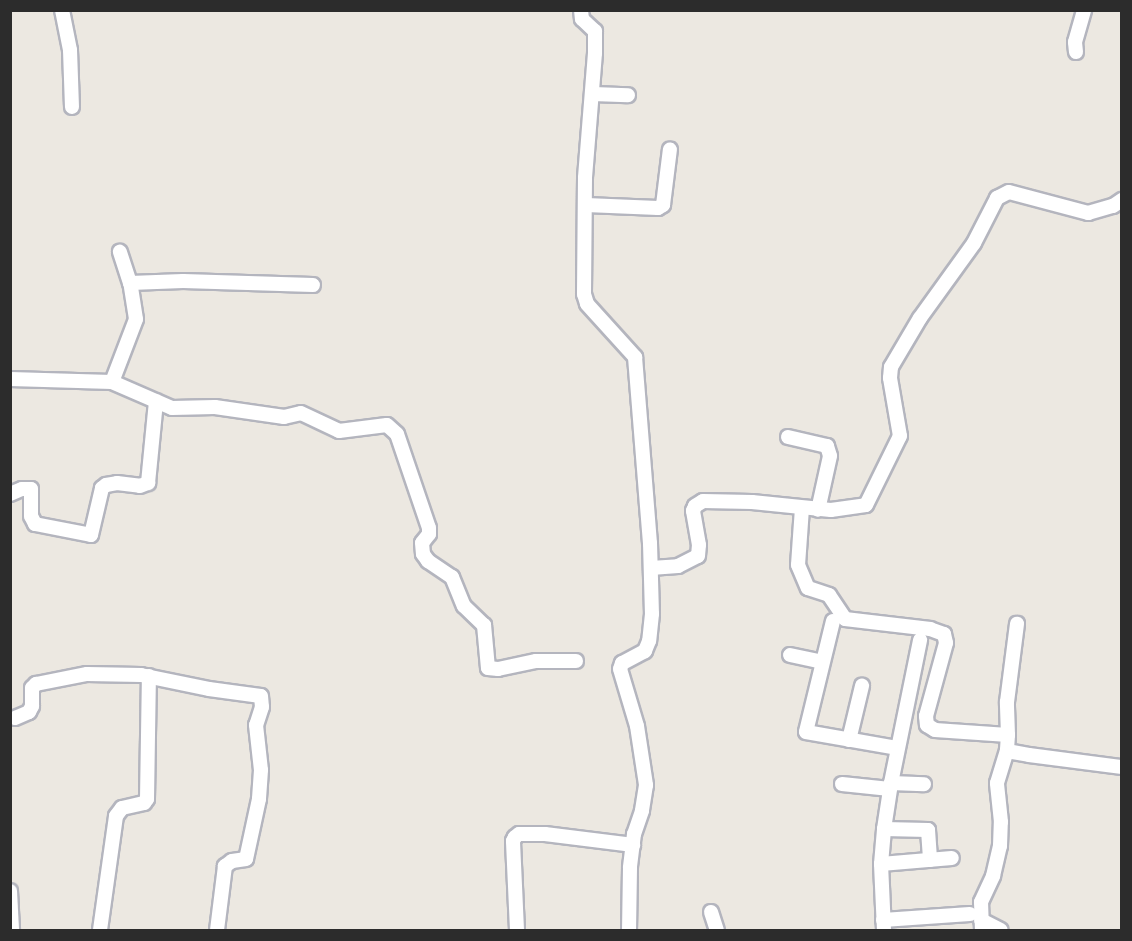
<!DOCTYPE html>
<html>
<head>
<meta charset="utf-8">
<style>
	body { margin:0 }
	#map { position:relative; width:1132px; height:941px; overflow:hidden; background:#ece8e1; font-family:"Public Sans",sans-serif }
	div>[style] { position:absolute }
	.roads { filter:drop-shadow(2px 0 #b4b5be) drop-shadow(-2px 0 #b4b5be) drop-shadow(0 2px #b4b5be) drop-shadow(0 -2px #b4b5be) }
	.minor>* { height:14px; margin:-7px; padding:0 7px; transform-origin:7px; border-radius:7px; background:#fff }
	span { translate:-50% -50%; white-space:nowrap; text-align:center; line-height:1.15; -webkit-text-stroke:4.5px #fff; paint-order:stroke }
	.frame { position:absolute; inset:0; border:12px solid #2c2c2c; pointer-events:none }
</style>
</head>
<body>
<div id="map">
	<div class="roads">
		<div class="minor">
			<div style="left:62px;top:10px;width:41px;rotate:78.7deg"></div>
			<div style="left:70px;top:50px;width:57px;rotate:88deg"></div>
			<div style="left:581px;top:10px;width:9px;rotate:84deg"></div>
			<div style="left:582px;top:19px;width:18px;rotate:43deg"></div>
			<div style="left:595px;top:31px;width:22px;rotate:90deg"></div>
			<div style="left:595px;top:53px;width:125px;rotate:94.6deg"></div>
			<div style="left:585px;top:178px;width:116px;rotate:90.5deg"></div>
			<div style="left:584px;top:294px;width:10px;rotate:73deg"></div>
			<div style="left:587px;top:304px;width:72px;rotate:47.8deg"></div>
			<div style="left:635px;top:357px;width:187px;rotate:85.4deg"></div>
			<div style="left:650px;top:543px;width:71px;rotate:88.4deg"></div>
			<div style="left:652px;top:614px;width:27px;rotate:96deg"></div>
			<div style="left:649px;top:641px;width:11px;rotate:112deg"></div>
			<div style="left:645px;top:651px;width:26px;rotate:152deg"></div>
			<div style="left:622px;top:663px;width:6px;rotate:108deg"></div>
			<div style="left:620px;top:669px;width:59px;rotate:73.4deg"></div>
			<div style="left:637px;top:726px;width:60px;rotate:81.3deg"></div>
			<div style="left:646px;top:785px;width:26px;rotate:99deg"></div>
			<div style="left:642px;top:811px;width:24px;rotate:109deg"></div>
			<div style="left:634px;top:834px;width:34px;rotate:97deg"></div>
			<div style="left:630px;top:868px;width:62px;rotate:90.9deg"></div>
			<div style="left:1076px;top:52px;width:10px;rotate:-96deg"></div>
			<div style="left:1075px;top:42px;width:33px;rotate:-74deg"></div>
			<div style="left:593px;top:94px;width:35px;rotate:2deg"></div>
			<div style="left:586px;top:205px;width:72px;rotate:2.4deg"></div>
			<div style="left:658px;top:208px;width:6px;rotate:-31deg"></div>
			<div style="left:663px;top:205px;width:56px;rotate:-82.9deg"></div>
			<div style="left:130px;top:283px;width:53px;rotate:-2.2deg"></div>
			<div style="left:183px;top:281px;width:130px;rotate:1.8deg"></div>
			<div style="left:10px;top:379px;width:102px;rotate:1.7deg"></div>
			<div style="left:112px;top:382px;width:65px;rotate:23.4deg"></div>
			<div style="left:172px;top:408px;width:43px;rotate:-1.3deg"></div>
			<div style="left:215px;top:407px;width:70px;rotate:8.2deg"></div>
			<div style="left:284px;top:417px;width:17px;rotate:-13deg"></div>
			<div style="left:301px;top:413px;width:42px;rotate:25.3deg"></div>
			<div style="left:339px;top:431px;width:48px;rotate:-7.1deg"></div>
			<div style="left:387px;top:425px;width:13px;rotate:42deg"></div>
			<div style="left:397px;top:434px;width:99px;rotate:71.2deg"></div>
			<div style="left:429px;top:528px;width:6px;rotate:90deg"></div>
			<div style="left:429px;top:534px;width:11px;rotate:128deg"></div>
			<div style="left:422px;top:543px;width:11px;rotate:85deg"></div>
			<div style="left:423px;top:554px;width:9px;rotate:54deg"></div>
			<div style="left:428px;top:561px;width:29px;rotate:34deg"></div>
			<div style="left:452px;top:577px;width:31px;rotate:68deg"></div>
			<div style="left:464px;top:606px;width:28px;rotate:44deg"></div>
			<div style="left:484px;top:625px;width:43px;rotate:84.7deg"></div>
			<div style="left:488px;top:668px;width:10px;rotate:6deg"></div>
			<div style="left:498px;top:669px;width:39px;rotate:-12deg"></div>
			<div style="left:536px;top:661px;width:40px"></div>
			<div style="left:112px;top:382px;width:67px;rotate:-69.1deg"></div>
			<div style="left:136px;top:319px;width:36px;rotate:-99deg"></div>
			<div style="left:130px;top:283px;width:33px;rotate:-108deg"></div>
			<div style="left:788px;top:437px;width:40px;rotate:13deg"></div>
			<div style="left:827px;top:446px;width:10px;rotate:73deg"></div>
			<div style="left:830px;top:456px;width:55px;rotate:102.5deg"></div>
			<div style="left:10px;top:494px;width:13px;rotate:-23deg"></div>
			<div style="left:22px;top:489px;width:9px"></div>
			<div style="left:31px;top:489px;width:27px;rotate:90deg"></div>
			<div style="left:31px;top:516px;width:9px;rotate:63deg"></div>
			<div style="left:35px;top:524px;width:57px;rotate:11.1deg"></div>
			<div style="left:91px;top:535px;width:48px;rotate:-76.8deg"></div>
			<div style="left:102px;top:488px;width:5px;rotate:-37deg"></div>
			<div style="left:106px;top:485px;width:11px;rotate:-10deg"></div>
			<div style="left:117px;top:483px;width:23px;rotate:7deg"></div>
			<div style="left:140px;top:486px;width:9px;rotate:-21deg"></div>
			<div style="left:148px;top:483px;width:82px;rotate:-84.4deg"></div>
			<div style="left:802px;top:508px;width:57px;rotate:94deg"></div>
			<div style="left:798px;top:565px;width:25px;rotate:67deg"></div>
			<div style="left:808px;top:588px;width:22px;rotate:18deg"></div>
			<div style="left:829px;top:595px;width:29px;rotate:56deg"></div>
			<div style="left:845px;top:619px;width:86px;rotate:6.7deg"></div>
			<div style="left:930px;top:629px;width:15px;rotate:20deg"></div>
			<div style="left:944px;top:634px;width:9px;rotate:77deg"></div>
			<div style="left:946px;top:643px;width:76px;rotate:105.3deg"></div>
			<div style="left:926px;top:716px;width:9px;rotate:84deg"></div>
			<div style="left:927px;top:725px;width:9px;rotate:32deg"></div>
			<div style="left:935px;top:730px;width:73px;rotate:3.9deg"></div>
			<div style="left:1008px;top:735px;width:16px;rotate:94deg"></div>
			<div style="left:1007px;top:751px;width:22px;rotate:10deg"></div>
			<div style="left:1029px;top:755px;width:94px;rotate:7.4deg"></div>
			<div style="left:651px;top:568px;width:27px;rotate:-4deg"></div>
			<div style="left:678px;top:566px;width:22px;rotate:-27deg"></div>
			<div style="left:698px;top:556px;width:11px;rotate:-85deg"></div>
			<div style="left:699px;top:545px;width:35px;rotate:-100deg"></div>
			<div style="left:693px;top:511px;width:5px;rotate:-68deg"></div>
			<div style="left:695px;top:506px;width:9px;rotate:-32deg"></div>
			<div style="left:703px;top:501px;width:49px;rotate:1.2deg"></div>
			<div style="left:752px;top:502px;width:79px;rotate:5.8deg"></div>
			<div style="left:831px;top:510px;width:35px;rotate:-8deg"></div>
			<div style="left:866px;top:505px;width:77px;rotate:-63.8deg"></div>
			<div style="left:900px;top:436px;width:59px;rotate:-99.8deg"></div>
			<div style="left:890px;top:378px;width:11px;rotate:-85deg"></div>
			<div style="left:891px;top:367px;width:57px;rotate:-59.4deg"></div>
			<div style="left:920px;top:318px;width:92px;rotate:-54.2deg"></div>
			<div style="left:974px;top:243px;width:51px;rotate:-62.9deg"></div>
			<div style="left:997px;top:198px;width:13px;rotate:-27deg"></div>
			<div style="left:1009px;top:192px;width:82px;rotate:14.9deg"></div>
			<div style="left:1088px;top:213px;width:26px;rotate:-16deg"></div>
			<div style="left:1113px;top:206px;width:11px;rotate:-34deg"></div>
			<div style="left:833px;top:621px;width:114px;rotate:103.7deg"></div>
			<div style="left:806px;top:732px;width:92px;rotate:10deg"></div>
			<div style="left:790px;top:655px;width:33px;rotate:12deg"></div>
			<div style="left:15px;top:718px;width:15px;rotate:-23deg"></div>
			<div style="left:29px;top:712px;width:7px;rotate:-63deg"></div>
			<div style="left:32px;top:706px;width:18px;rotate:-90deg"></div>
			<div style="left:32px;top:688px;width:6px;rotate:-45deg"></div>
			<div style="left:36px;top:684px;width:52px;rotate:-11.1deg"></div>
			<div style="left:87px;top:674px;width:54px;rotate:1.1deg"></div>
			<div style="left:141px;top:675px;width:69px;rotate:11.6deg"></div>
			<div style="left:209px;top:689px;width:52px;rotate:7.7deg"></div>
			<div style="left:261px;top:696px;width:11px;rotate:85deg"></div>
			<div style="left:262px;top:707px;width:19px;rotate:108deg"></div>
			<div style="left:256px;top:725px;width:45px;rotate:83.7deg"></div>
			<div style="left:261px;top:770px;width:29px;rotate:94deg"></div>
			<div style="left:259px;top:799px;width:61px;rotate:102.2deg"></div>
			<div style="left:246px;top:859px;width:14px;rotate:172deg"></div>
			<div style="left:232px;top:861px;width:9px;rotate:144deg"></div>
			<div style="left:225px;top:866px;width:64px;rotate:97.1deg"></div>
			<div style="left:1008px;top:735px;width:33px;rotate:-92deg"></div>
			<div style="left:1007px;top:702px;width:79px;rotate:-82.7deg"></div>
			<div style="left:849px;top:740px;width:56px;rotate:-76.5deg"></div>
			<div style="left:891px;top:783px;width:33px;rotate:2deg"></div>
			<div style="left:842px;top:784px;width:48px;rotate:5.9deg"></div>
			<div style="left:884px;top:829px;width:44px;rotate:1.3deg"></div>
			<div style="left:928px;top:830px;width:30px;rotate:86deg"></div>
			<div style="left:881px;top:864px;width:71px;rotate:-4.8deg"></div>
			<div style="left:10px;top:891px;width:39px;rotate:87deg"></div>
			<div style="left:711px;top:912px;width:19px;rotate:72deg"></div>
			<div style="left:883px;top:920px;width:87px;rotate:-3.9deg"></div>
			<div style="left:981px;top:920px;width:22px;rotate:27deg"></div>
			<div style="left:100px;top:930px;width:115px;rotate:-82deg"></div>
			<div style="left:116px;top:816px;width:10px;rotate:-53deg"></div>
			<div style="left:122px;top:808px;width:23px;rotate:-13deg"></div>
			<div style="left:144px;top:803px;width:5px;rotate:-53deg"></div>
			<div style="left:147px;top:799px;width:123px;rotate:-89.1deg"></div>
			<div style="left:517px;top:930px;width:89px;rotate:-92.6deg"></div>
			<div style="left:513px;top:841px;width:4px;rotate:-63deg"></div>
			<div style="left:515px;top:837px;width:5px;rotate:-37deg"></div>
			<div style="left:519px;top:834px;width:26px"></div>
			<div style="left:545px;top:834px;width:89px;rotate:7.1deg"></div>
			<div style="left:884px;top:930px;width:66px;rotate:-92.6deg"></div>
			<div style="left:881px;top:864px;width:35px;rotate:-85deg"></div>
			<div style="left:884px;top:829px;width:47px;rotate:-81.3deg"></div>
			<div style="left:891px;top:783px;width:146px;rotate:-78.5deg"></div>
			<div style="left:982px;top:930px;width:28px;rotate:-92deg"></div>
			<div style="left:981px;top:902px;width:29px;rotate:-65deg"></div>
			<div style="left:993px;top:876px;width:31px;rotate:-77deg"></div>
			<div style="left:1000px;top:846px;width:24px;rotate:-88deg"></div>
			<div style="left:1001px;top:822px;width:39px;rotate:-96deg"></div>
			<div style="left:997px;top:783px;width:34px;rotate:-73deg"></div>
		</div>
	</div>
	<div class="frame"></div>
</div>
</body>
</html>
